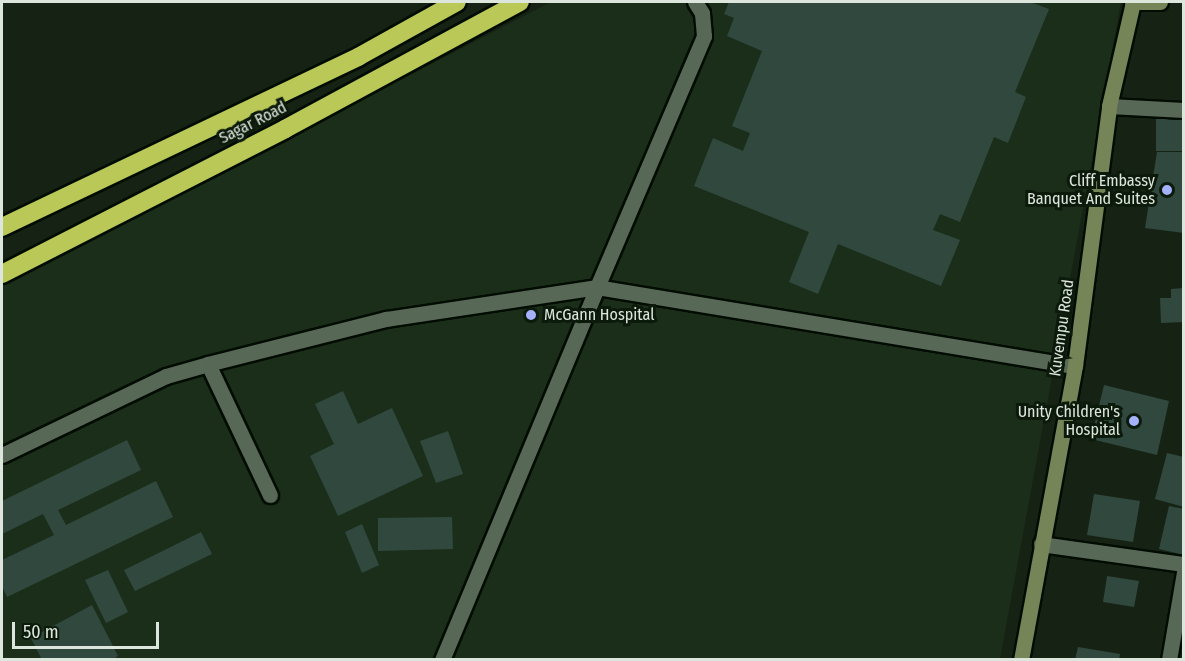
<!DOCTYPE html>
<html>
<head>
<meta charset="utf-8">
<style>
	body { margin:0 }
	#map { position:relative; width:1185px; height:661px; overflow:hidden; background:#162314; font-family:"Fira Sans Condensed",sans-serif }
	div>[style] { position:absolute }
	.built>* { inset:0; background:#1b2e19 }
	.building>* { inset:0; background:#31483f }
	.roads { filter:drop-shadow(2px 0 #020c02) drop-shadow(-2px 0 #020c02) drop-shadow(0 2px #020c02) drop-shadow(0 -2px #020c02) }
	.street>* { height:15px; margin:-7.5px; padding:0 7.5px; transform-origin:7.5px; border-radius:7.5px; background:#586857 }
	.secondary>* { height:15px; margin:-7.5px; padding:0 7.5px; transform-origin:7.5px; border-radius:7.5px; background:#758557 }
	.highway>* { height:18px; margin:-9px; padding:0 9px; transform-origin:9px; border-radius:9px; background:#bac857 }
	.dots>* { width:16px; height:16px; translate:-50% -50%; box-sizing:border-box; border:3px solid #0c1a0b; border-radius:50% }
	span { translate:-50% -50%; white-space:nowrap; text-align:center; line-height:1.15; -webkit-text-stroke:6px #0c1a0b; paint-order:stroke }
	.street-label { font-size:16px; color:#dde6dc }
	.poi-label { font-size:16px; color:#dde6dc }
	.right { translate:-100% -50%; text-align:right }
	.left { translate:0 -50%; text-align:left }
	.frame { position:absolute; inset:0; border:3px solid #dde6dc; pointer-events:none }
	.scale { position:absolute; left:12px; top:622px; width:147px; height:27px; box-sizing:border-box; border:3px solid #dde6dc; border-top:0; padding-left:8px; font-size:18px; line-height:21px; white-space:nowrap; color:#dde6dc; -webkit-text-stroke:4px #0c1a0b; paint-order:stroke }
</style>
</head>
<body>
<div id="map">
	<div class="built">
		<div style="clip-path:polygon(551px 2px,1121px 2px,1000px 659px,2px 660px,2px 286px)"></div>
	</div>
	<div class="building">
		<div style="clip-path:polygon(729px 2px,1030px 2px,1049px 9px,1015px 92px,1026px 97px,1008px 143px,994px 137px,960px 222px,940px 214px,933px 230px,960px 240px,941px 286px,838px 244px,818px 294px,789px 282px,809px 232px,694px 186px,713px 138px,743px 151px,750px 133px,732px 126px,762px 51px,727px 36px,734px 18px,724px 14px)"></div>
		<div style="clip-path:polygon(1184px 117px,1184px 151px,1156px 151px,1156px 118px)"></div>
		<div style="clip-path:polygon(1157px 152px,1184px 152px,1184px 233px,1145px 228px)"></div>
		<div style="clip-path:polygon(1184px 288px,1184px 322px,1161px 323px,1160px 298px,1171px 298px,1171px 289px)"></div>
		<div style="clip-path:polygon(1104px 385px,1169px 401px,1157px 455px,1091px 439px)"></div>
		<div style="clip-path:polygon(343px 391px,358px 424px,392px 408px,423px 476px,338px 516px,310px 456px,334px 444px,315px 404px)"></div>
		<div style="clip-path:polygon(448px 431px,463px 474px,436px 483px,420px 441px)"></div>
		<div style="clip-path:polygon(127px 440px,141px 470px,58px 510px,66px 525px,156px 481px,173px 517px,7px 597px,2px 586px,2px 560px,54px 535px,43px 514px,2px 534px,2px 501px)"></div>
		<div style="clip-path:polygon(1167px 453px,1184px 457px,1184px 507px,1155px 499px)"></div>
		<div style="clip-path:polygon(1094px 494px,1140px 501px,1133px 542px,1087px 535px)"></div>
		<div style="clip-path:polygon(1169px 506px,1184px 509px,1184px 555px,1159px 549px)"></div>
		<div style="clip-path:polygon(452px 517px,453px 549px,378px 551px,378px 518px)"></div>
		<div style="clip-path:polygon(362px 524px,379px 565px,362px 573px,345px 532px)"></div>
		<div style="clip-path:polygon(201px 532px,212px 554px,135px 591px,124px 570px)"></div>
		<div style="clip-path:polygon(108px 570px,128px 612px,106px 623px,85px 580px)"></div>
		<div style="clip-path:polygon(1107px 576px,1139px 581px,1134px 607px,1103px 602px)"></div>
		<div style="clip-path:polygon(92px 605px,118px 656px,112px 660px,42px 660px,31px 638px)"></div>
		<div style="clip-path:polygon(1078px 647px,1120px 654px,1119px 660px,1075px 660px)"></div>
	</div>
	<div class="roads">
		<div class="street">
			<div style="left:1109px;top:106px;width:75px;rotate:3.1deg"></div>
			<div style="left:208px;top:364px;width:145px;rotate:64.7deg"></div>
			<div style="left:2px;top:455px;width:182px;rotate:-25.7deg"></div>
			<div style="left:166px;top:376px;width:44px;rotate:-15.9deg"></div>
			<div style="left:208px;top:364px;width:184px;rotate:-14.2deg"></div>
			<div style="left:386px;top:319px;width:213px;rotate:-8.6deg"></div>
			<div style="left:597px;top:287px;width:273px;rotate:-66.9deg"></div>
			<div style="left:704px;top:36px;width:23px;rotate:-95deg"></div>
			<div style="left:702px;top:13px;width:13px;rotate:-122deg"></div>
			<div style="left:1041px;top:544px;width:144px;rotate:8deg"></div>
			<div style="left:442px;top:660px;width:404px;rotate:-67.4deg"></div>
			<div style="left:597px;top:287px;width:484px;rotate:9.4deg"></div>
			<div style="left:1169px;top:660px;width:89px;rotate:-80.3deg"></div>
		</div>
		<div class="secondary">
			<div style="left:1132px;top:2px;width:28px"></div>
			<div style="left:1021px;top:660px;width:299px;rotate:-79.6deg"></div>
			<div style="left:1075px;top:366px;width:262px;rotate:-82.5deg"></div>
			<div style="left:1109px;top:106px;width:107px;rotate:-77deg"></div>
		</div>
		<div class="highway">
			<div style="left:2px;top:227px;width:395px;rotate:-25.5deg"></div>
			<div style="left:358px;top:57px;width:113px;rotate:-29.1deg"></div>
			<div style="left:2px;top:274px;width:318px;rotate:-27.1deg"></div>
			<div style="left:285px;top:129px;width:267px;rotate:-28.4deg"></div>
		</div>
	</div>
	<div class="dots">
		<div style="left:1167px;top:190px;background:#a4b2fc"></div>
		<div style="left:531px;top:315px;background:#a4b2fc"></div>
		<div style="left:1134px;top:421px;background:#a4b2fc"></div>
	</div>
	<div class="street-label">
		<span style="left:253px;top:123px;rotate:-27deg">Sagar Road</span>
		<span style="left:1062px;top:328px;rotate:-82deg">Kuvempu Road</span>
	</div>
	<div class="poi-label">
		<span class="right" style="left:1155px;top:190px">Cliff Embassy<br>Banquet And Suites</span>
		<span class="left" style="left:544px;top:315px">McGann Hospital</span>
		<span class="right" style="left:1120px;top:421px">Unity Children's<br>Hospital</span>
	</div>
	<div class="frame"></div>
	<div class="scale">50 m</div>
</div>
</body>
</html>
